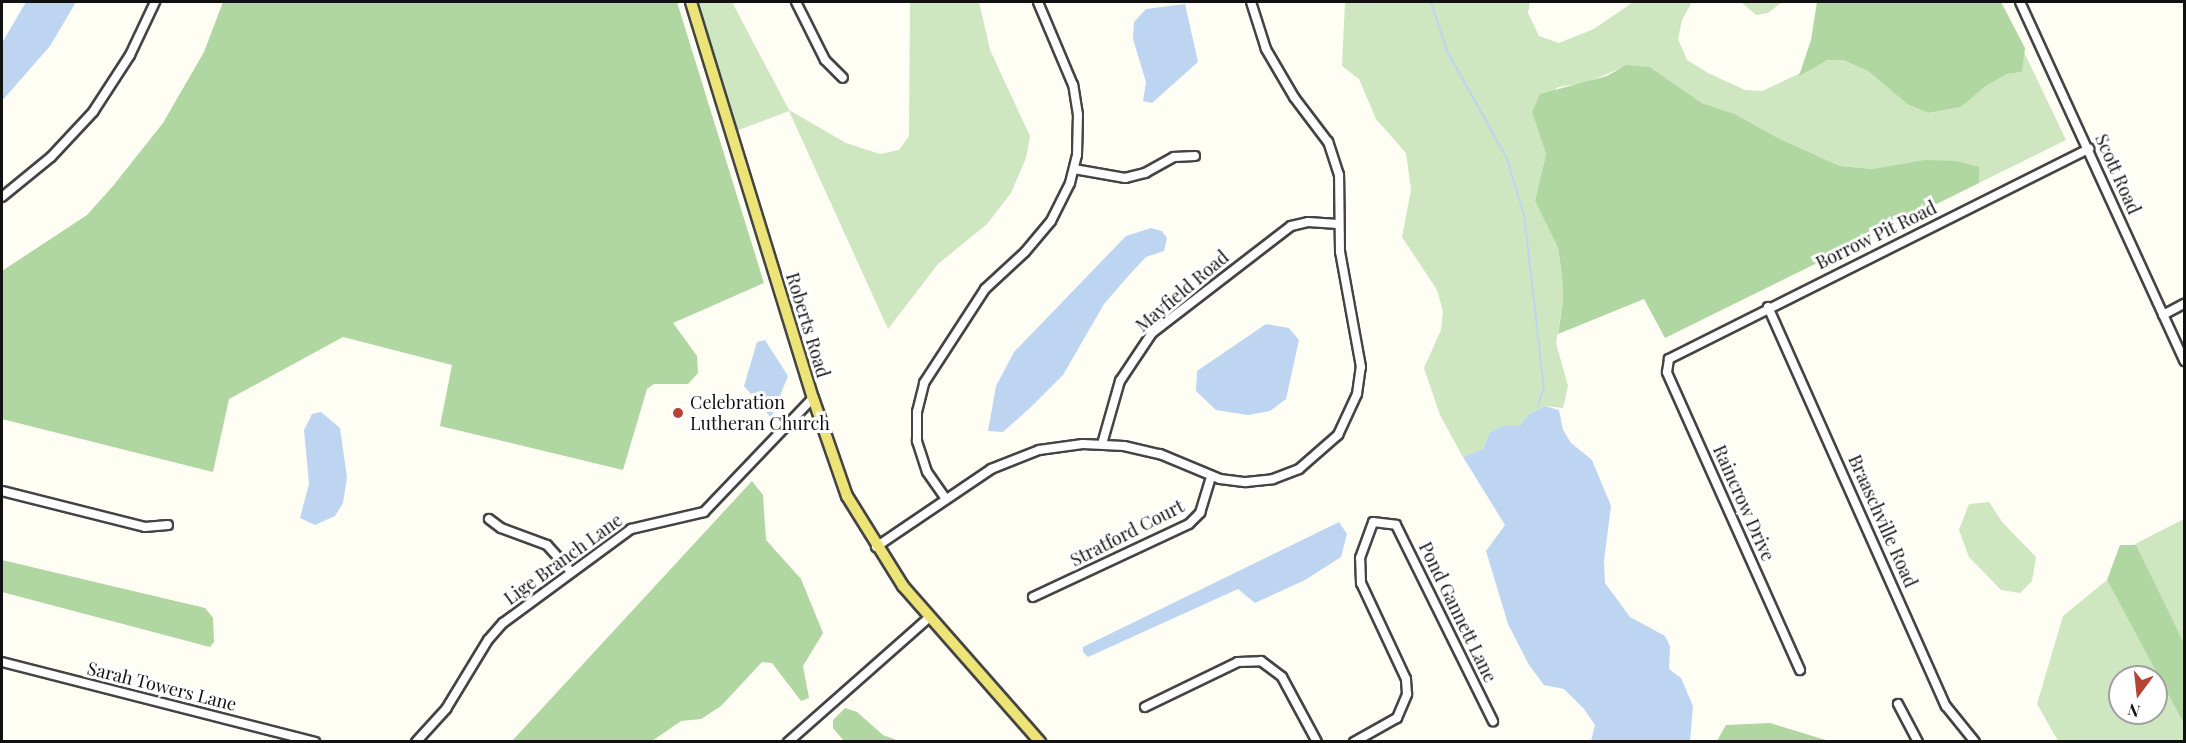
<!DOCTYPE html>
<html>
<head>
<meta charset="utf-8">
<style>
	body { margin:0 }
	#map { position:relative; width:2186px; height:743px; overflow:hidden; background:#fefef5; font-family:"Playfair Display",serif }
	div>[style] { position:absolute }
	.green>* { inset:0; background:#cee7c1 }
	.forest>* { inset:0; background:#b0d6a1 }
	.water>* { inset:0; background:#bed5f1 }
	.stream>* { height:2px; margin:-1px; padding:0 1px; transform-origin:1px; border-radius:1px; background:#bed5f1 }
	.roads { filter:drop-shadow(2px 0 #444) drop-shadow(-2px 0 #444) drop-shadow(0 2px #444) drop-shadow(0 -2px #444) }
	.minor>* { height:8px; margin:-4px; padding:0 4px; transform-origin:4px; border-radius:4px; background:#fff }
	.major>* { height:10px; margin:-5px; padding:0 5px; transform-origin:5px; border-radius:5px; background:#ece477 }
	.dots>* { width:16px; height:16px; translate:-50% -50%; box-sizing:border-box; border:3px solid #fff; border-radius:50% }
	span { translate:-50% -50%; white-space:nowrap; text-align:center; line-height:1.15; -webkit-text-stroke:6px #fff; paint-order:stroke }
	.street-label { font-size:18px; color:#111 }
	.poi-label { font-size:18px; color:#111 }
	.left { translate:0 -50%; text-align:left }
	.frame { position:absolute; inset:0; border:3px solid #111; pointer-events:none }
	.north { position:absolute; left:2108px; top:665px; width:60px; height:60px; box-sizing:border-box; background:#fff; border:2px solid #a0a0a0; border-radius:50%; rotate:195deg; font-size:16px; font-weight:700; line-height:24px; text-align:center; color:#111 }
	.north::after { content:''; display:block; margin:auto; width:21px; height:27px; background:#b54434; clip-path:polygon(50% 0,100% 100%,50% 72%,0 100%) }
</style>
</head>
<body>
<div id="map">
	<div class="green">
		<div style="clip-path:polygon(696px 2px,732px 2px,789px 110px,846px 143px,880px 154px,899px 150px,909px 136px,910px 2px,979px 2px,990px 50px,1030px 136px,1026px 158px,1011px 193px,987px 224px,938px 264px,888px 329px,789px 111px,736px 131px)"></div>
		<div style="clip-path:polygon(1345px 2px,1530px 2px,1528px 13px,1539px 36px,1559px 43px,1594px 29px,1633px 2px,1692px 2px,1682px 20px,1678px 39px,1687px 60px,1708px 73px,1745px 90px,1762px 91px,1829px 60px,1843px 60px,1868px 71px,1907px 104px,1928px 113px,1961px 107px,1986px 86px,2007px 74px,2022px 72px,2024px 52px,2066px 140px,1979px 183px,1979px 167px,1873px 169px,1840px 166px,1780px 139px,1735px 114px,1702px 103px,1650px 67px,1626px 66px,1585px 83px,1558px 87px,1532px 112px,1546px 154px,1535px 201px,1558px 248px,1562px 275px,1563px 302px,1556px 343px,1568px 386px,1563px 408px,1545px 406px,1528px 415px,1520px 426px,1502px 426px,1490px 432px,1483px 449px,1463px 457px,1440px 415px,1424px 368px,1441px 330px,1443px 311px,1437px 290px,1402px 237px,1411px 190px,1406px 153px,1376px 119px,1359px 79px,1342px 66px)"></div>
		<div style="clip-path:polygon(1741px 2px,1782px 2px,1768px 13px,1756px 15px)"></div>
		<div style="clip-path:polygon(1989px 502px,2003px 523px,2036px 557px,2032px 581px,2020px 593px,2001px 590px,1969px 557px,1959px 530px,1969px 504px)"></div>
		<div style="clip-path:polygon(2184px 519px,2184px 643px,2135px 544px)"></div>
		<div style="clip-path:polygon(evenodd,2107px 580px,2184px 724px,2184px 741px,2058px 741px,2037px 704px,2063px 616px,2107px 580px,2120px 677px,2156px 677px,2156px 713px,2120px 713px,2120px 677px)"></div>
	</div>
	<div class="forest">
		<div style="clip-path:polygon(223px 2px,677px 2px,764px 283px,673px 323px,697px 356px,698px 373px,688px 384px,654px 384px,647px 389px,623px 470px,440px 426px,452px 365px,343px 337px,229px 399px,213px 472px,2px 419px,2px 271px,87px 215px,113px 186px,163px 123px,204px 52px)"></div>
		<div style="clip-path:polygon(1817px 2px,2001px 2px,2025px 48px,2022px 72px,2007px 74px,1986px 86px,1961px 107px,1928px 113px,1907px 104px,1868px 71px,1843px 60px,1828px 60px,1799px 76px,1811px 40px)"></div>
		<div style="clip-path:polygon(1626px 65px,1650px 67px,1702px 103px,1735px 114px,1780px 139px,1840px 166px,1873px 169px,1925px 160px,1956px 161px,1979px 167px,1979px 183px,1665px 338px,1644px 299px,1558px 334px,1563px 302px,1562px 275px,1558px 248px,1535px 201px,1546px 154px,1532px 112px,1540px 94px,1607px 76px)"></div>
		<div style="clip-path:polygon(752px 481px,763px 495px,766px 540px,801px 579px,823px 633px,803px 666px,809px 698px,801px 701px,772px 663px,762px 662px,721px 706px,701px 719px,681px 721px,652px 741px,512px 741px)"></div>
		<div style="clip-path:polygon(2120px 545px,2136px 545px,2184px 643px,2184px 724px,2107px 580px)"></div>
		<div style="clip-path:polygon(2px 560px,205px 608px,213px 618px,214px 642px,210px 647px,2px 592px)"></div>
		<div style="clip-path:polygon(845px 708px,857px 712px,883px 735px,899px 741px,844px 741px,833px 728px,833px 720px)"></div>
		<div style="clip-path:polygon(1770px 723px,1829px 741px,1717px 741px,1726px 725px)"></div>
	</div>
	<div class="water">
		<div style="clip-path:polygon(26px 2px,76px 2px,50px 46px,2px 101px,2px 43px)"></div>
		<div style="clip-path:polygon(1185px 4px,1198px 62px,1152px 103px,1143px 101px,1146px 82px,1133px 39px,1134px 22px,1146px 9px)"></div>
		<div style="clip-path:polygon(1151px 228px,1162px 231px,1167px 238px,1164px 251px,1146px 257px,1130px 274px,1104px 304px,1063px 375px,1031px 407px,1003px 432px,988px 431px,996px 386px,1014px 352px,1126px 236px)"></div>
		<div style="clip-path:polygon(1266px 324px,1289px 328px,1299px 340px,1286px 399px,1270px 411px,1248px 415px,1216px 410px,1196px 391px,1197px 371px)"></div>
		<div style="clip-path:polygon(765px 340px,788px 376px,771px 418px,744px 386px,757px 342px)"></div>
		<div style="clip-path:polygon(1545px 406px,1559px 410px,1563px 430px,1571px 443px,1592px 460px,1611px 506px,1604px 561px,1605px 583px,1630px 617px,1665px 636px,1670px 646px,1669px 669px,1681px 678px,1693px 706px,1690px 741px,1591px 741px,1595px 725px,1584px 709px,1564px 689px,1544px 685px,1529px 665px,1508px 624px,1486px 551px,1505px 525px,1463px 457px,1483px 449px,1490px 432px,1502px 426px,1520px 426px,1528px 415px)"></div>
		<div style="clip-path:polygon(321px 412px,340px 428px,347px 477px,343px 503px,335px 516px,315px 525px,300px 518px,309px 484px,304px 430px,312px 414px)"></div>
		<div style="clip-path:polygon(1339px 522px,1347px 534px,1341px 557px,1305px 580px,1255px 603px,1238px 589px,1088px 657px,1083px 652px,1083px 647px)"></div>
	</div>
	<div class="stream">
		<div style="left:1431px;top:2px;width:52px;rotate:71.9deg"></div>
		<div style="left:1447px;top:51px;width:124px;rotate:60.9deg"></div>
		<div style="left:1507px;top:159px;width:59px;rotate:73.1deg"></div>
		<div style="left:1524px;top:215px;width:173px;rotate:83.4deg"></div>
		<div style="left:1544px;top:387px;width:20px;rotate:108deg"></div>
	</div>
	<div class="roads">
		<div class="minor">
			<div style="left:796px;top:2px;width:65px;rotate:63.4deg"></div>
			<div style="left:825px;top:60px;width:25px;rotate:45deg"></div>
			<div style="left:2020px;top:2px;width:395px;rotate:65.4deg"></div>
			<div style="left:1074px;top:169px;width:52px;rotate:10deg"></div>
			<div style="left:1125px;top:178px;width:21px;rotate:-14deg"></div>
			<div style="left:1145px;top:173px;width:33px;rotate:-29deg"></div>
			<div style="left:1174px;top:157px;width:21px;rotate:-3deg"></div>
			<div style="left:2px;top:197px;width:63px;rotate:-39.2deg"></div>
			<div style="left:51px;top:157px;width:62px;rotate:-47deg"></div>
			<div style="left:93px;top:112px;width:68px;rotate:-57deg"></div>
			<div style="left:130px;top:55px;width:59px;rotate:-64.7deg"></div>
			<div style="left:1768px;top:307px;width:437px;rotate:66deg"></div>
			<div style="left:1946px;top:706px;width:46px;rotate:51.1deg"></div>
			<div style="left:2163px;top:315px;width:24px;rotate:-28deg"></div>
			<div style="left:1102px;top:444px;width:66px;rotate:-74.1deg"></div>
			<div style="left:1120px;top:381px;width:58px;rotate:-56.3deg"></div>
			<div style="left:1152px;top:333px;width:175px;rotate:-37.6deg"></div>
			<div style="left:1291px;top:226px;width:17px;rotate:-13deg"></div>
			<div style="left:1308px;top:222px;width:30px;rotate:4deg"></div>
			<div style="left:2px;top:491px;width:147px;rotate:14.1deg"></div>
			<div style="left:145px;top:527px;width:23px;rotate:-5deg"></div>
			<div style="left:946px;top:499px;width:33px;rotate:-125deg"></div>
			<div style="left:927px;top:472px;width:33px;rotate:-108deg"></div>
			<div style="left:917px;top:441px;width:29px;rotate:-90deg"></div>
			<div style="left:917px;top:412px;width:30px;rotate:-76deg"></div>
			<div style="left:924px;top:383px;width:112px;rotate:-57deg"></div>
			<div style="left:985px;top:289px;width:54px;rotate:-42.8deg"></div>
			<div style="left:1025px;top:252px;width:40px;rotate:-50deg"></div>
			<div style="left:1051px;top:221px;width:42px;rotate:-63.4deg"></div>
			<div style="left:1070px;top:183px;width:29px;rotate:-76deg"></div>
			<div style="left:1077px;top:155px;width:40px;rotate:-88.6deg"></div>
			<div style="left:1078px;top:115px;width:30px;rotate:-99deg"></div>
			<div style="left:1073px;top:85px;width:90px;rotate:-112.9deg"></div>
			<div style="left:489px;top:519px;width:15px;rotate:37deg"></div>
			<div style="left:501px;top:528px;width:49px;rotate:20.3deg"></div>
			<div style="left:547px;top:545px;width:36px;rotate:48deg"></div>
			<div style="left:876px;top:547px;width:139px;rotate:-34.1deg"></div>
			<div style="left:991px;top:469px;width:52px;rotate:-21.6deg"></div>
			<div style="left:1039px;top:450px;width:44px;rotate:-7.8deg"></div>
			<div style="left:1083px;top:444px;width:41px;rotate:2.8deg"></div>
			<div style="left:1124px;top:446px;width:37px;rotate:13deg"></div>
			<div style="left:1160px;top:454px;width:65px;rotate:22.6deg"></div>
			<div style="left:1220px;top:479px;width:26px;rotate:7deg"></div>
			<div style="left:1246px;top:482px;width:27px;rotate:-6deg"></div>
			<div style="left:1273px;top:479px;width:28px;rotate:-21deg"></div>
			<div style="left:1299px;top:469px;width:52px;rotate:-41.1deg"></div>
			<div style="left:1338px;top:435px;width:45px;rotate:-65.1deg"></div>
			<div style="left:1357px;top:394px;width:27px;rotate:-82deg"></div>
			<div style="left:1361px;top:367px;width:117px;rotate:-100.3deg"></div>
			<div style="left:1340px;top:252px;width:77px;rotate:-90.7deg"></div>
			<div style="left:1339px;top:175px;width:35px;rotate:-108deg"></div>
			<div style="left:1328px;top:142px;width:56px;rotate:-127.1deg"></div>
			<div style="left:1294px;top:97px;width:56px;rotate:-120.3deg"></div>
			<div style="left:1266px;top:49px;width:49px;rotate:-107.7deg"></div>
			<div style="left:1033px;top:597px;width:172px;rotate:-25.1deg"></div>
			<div style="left:1189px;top:524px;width:16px;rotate:-45deg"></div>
			<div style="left:1200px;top:513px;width:39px;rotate:-73deg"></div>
			<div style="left:2px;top:662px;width:323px;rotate:14.3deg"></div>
			<div style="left:1800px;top:670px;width:326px;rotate:-114.1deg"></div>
			<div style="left:1667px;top:372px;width:13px;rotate:-81deg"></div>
			<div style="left:1669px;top:359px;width:470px;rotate:-26.6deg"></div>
			<div style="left:1898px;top:704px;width:43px;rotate:62.2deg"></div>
			<div style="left:1145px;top:707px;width:103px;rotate:-25.8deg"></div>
			<div style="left:1238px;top:662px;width:23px;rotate:-2deg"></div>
			<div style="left:1261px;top:661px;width:26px;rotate:37deg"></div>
			<div style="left:1282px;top:677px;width:74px;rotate:61.7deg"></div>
			<div style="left:416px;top:742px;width:45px;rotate:-47.7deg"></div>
			<div style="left:446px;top:709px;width:81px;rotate:-58.7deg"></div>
			<div style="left:488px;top:640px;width:23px;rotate:-49deg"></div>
			<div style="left:503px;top:623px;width:159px;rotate:-36.3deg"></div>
			<div style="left:631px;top:529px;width:75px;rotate:-13.1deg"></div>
			<div style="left:704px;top:512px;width:158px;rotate:-46.3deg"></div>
			<div style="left:788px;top:742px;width:189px;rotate:-41.4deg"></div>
			<div style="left:1354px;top:742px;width:49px;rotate:-29.2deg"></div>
			<div style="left:1397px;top:718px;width:26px;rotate:-67deg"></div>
			<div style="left:1407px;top:694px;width:15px;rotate:-94deg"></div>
			<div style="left:1406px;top:679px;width:106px;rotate:-115.1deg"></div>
			<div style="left:1361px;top:583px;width:25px;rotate:-92deg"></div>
			<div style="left:1360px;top:558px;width:38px;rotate:-70deg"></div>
			<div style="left:1373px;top:522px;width:23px;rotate:7deg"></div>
			<div style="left:1396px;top:525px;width:219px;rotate:63.7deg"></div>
		</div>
		<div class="major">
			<div style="left:691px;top:2px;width:414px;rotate:72.9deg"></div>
			<div style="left:813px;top:398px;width:104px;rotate:70.9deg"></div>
			<div style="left:847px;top:496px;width:106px;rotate:58.1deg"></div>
			<div style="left:903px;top:586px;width:208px;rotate:48.7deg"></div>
		</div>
	</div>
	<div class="dots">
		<div style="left:678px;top:413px;background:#b54434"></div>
	</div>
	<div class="street-label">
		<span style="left:2118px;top:174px;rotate:66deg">Scott Road</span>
		<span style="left:1876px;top:235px;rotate:-26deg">Borrow Pit Road</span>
		<span style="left:1182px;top:291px;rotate:-40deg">Mayfield Road</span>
		<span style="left:808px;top:325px;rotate:73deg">Roberts Road</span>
		<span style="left:1744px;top:503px;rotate:66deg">Raincrow Drive</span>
		<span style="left:1883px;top:521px;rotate:66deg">Braaschville Road</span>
		<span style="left:1127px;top:533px;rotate:-27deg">Stratford Court</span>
		<span style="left:563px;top:559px;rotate:-36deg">Lige Branch Lane</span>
		<span style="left:1458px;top:612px;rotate:64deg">Pond Gannett Lane</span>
		<span style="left:162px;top:686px;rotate:14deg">Sarah Towers Lane</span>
	</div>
	<div class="poi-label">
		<span class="left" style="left:690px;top:413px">Celebration<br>Lutheran Church</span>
	</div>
	<div class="frame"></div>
	<div class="north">N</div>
</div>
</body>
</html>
